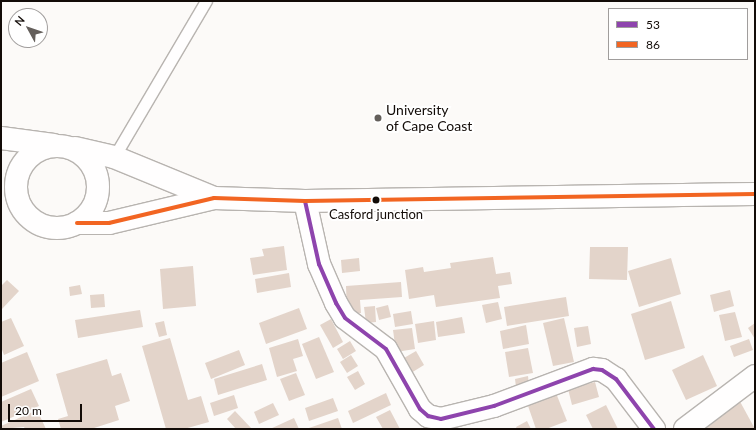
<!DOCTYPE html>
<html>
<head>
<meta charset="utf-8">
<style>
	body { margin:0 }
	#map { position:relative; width:756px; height:430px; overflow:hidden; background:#fcfaf8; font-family:Lato,sans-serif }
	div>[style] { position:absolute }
	.building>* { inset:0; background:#e3d4ca }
	.roads { filter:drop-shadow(1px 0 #b8b4b0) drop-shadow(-1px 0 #b8b4b0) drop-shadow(0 1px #b8b4b0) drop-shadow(0 -1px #b8b4b0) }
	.service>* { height:11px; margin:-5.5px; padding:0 5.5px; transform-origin:5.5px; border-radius:5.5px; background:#fffefe }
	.minor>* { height:22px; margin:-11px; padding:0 11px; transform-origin:11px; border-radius:11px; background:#fffefe }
	.minor>.ring { margin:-11px; padding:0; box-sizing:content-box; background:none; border:22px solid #fffefe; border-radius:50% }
	.bus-1>* { height:4px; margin:-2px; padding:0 2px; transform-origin:2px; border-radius:2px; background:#8e44ad }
	.bus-2>* { height:4px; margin:-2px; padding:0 2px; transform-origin:2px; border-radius:2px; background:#f26522 }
	.dots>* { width:11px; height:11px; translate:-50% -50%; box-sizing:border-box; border:2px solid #fff; border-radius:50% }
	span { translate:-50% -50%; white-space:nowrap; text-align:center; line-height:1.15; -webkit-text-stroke:4px #fff; paint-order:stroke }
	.bus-label { font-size:13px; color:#120b07 }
	.poi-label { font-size:14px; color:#120b07 }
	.left { translate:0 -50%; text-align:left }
	.frame { position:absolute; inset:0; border:2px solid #120b07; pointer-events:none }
	.legend { position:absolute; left:608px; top:8px; width:140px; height:52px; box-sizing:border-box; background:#fff; border:1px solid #a09d9c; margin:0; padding:5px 7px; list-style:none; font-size:12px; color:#120b07 }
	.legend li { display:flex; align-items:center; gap:8px; height:20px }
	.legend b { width:20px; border:1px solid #a09d9c }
	.north { position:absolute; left:8px; top:8px; width:40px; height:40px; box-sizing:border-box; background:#fff; border:1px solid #a09d9c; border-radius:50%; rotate:310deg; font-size:11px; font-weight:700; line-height:16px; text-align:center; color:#120b07 }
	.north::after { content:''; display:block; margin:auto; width:14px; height:18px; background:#645f5b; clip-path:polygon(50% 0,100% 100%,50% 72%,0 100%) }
	.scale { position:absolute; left:8px; top:404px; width:74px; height:18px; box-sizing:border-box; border:2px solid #120b07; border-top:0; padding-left:5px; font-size:12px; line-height:14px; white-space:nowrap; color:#120b07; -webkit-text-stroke:3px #fff; paint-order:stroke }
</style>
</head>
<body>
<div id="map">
	<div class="building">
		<div style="clip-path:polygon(284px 246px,287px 270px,253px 275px,250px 258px,264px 256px,262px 249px)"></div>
		<div style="clip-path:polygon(590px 247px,628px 247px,627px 280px,589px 279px)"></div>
		<div style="clip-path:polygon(493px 257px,496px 274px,510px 272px,512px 284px,498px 286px,500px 298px,436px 307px,434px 295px,409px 299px,405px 270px,423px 267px,424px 272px,451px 268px,450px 263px)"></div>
		<div style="clip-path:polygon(359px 258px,360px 271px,342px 273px,341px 260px)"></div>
		<div style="clip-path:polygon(671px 258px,681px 294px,639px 307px,628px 271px)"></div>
		<div style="clip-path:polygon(193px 266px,196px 306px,163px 309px,160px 269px)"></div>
		<div style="clip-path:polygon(289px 273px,291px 287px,257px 293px,255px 279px)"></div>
		<div style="clip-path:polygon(7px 280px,19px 291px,2px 309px,1px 286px)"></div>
		<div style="clip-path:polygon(401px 282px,402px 297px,360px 300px,361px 313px,347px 314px,346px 286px)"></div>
		<div style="clip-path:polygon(80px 285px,82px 294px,70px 296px,69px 287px)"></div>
		<div style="clip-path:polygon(730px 290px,734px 306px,714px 312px,710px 295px)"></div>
		<div style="clip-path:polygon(104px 294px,105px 307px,91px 308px,90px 295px)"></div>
		<div style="clip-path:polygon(566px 297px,569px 316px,507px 326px,504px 307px)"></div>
		<div style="clip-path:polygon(671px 301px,685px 348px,645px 360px,631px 314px)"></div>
		<div style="clip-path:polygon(498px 302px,502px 319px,486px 323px,482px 305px)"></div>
		<div style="clip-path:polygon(388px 305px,391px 317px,379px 320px,376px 308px)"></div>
		<div style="clip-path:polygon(375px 306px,376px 322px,366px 323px,364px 307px)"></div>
		<div style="clip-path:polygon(299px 308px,307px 329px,266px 344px,259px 323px)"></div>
		<div style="clip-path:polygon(140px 310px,143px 327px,78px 338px,75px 320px)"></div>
		<div style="clip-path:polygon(411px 311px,413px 324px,395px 327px,393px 314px)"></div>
		<div style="clip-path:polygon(735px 312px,742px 337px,725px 341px,719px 315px)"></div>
		<div style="clip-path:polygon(462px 317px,465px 333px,438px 337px,436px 322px)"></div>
		<div style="clip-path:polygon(11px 318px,24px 346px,4px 355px,1px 347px,1px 322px)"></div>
		<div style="clip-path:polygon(564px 318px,574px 362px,553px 366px,543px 323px)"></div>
		<div style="clip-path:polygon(331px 319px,343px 342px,333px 348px,320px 325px)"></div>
		<div style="clip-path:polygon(164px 321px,167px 335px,159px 337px,155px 323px)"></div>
		<div style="clip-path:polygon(434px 321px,436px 340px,418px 343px,415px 324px)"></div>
		<div style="clip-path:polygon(755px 323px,755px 339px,748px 328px)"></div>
		<div style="clip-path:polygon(526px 325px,529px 344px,503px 349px,500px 331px)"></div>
		<div style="clip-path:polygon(588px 326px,591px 344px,577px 347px,574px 328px)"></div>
		<div style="clip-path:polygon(412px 328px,415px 349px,396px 352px,393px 330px)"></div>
		<div style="clip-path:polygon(319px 337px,334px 372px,316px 379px,302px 344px)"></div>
		<div style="clip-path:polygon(170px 338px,188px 400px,201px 396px,209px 422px,184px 429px,166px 429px,142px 346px)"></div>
		<div style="clip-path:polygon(298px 339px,303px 356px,293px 359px,297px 371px,277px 377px,269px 348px)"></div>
		<div style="clip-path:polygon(749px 339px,753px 350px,734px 357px,730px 346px)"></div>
		<div style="clip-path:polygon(350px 341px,356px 351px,343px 359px,337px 349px)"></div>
		<div style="clip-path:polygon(528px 348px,533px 373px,509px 377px,505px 352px)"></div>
		<div style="clip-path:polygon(239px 350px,245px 365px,211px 379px,205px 363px)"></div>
		<div style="clip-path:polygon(416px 351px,424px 365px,411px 373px,404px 358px)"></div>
		<div style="clip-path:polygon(27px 352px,39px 381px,1px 397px,1px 363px)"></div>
		<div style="clip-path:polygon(351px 355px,358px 366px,347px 373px,340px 362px)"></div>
		<div style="clip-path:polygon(703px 355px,717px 386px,686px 400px,672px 370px)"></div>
		<div style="clip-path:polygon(107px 359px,112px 376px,121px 373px,130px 401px,115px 406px,119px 420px,91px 429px,61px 429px,58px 419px,68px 416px,56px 374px)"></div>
		<div style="clip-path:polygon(262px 364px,267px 380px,218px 395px,214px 379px)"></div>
		<div style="clip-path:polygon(358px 371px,365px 384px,355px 390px,347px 377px)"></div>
		<div style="clip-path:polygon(296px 373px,305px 395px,289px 401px,280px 379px)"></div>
		<div style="clip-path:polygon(528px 376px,529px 385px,516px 387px,515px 379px)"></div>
		<div style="clip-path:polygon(595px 382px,599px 397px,572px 405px,568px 389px)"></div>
		<div style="clip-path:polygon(31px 389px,39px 406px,1px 422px,1px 402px)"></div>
		<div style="clip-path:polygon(386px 393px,391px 405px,353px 423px,348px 411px)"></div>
		<div style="clip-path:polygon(556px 393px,567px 421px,546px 429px,536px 429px,527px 403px)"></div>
		<div style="clip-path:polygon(234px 395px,238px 408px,214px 416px,210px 403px)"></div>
		<div style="clip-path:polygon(737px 396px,755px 429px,708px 429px,701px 418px)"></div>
		<div style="clip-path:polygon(333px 398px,338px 411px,309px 421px,305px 408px)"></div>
		<div style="clip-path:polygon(273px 403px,279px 415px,259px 424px,254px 412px)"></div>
		<div style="clip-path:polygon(606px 405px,618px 429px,593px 429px,586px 415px)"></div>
		<div style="clip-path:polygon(37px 410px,46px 429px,25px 429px,24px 427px,1px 429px,1px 426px)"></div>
		<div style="clip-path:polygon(390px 410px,400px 429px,383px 429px,376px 417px)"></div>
		<div style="clip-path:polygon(235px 411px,252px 429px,236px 429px,227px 419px)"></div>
		<div style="clip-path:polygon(294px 418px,299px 429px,270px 429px)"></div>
		<div style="clip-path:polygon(338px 418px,342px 429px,306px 429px)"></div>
		<div style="clip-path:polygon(527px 421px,531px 429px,517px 429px,516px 427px)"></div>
	</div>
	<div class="roads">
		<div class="service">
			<div style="left:114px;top:157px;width:181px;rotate:-59.5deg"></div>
		</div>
		<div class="minor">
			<div style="left:1px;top:138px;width:53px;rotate:7.5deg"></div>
			<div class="ring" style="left:16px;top:146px;width:60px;height:60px"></div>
			<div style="left:75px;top:148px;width:40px;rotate:13deg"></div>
			<div style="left:114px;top:157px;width:108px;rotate:22.3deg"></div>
			<div style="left:305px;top:201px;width:65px;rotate:77.5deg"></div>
			<div style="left:319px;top:264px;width:43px;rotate:66.4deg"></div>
			<div style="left:336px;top:303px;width:17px;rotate:59deg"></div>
			<div style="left:345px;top:318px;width:51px;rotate:37.1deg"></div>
			<div style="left:386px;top:349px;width:69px;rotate:60.5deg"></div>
			<div style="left:420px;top:409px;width:11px;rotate:41deg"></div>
			<div style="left:428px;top:416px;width:13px;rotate:13deg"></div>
			<div style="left:441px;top:419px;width:55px;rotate:-13.8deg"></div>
			<div style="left:494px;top:406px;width:106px;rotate:-20.5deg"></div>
			<div style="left:593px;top:369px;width:9px;rotate:6deg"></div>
			<div style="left:602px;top:370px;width:17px;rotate:33deg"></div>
			<div style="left:616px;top:379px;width:63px;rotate:52.8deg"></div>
			<div style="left:77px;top:223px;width:32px"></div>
			<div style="left:109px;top:223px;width:108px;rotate:-13.4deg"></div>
			<div style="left:214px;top:198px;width:91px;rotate:1.9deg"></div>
			<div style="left:305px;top:201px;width:450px;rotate:-0.9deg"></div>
			<div style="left:685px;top:429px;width:88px;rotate:-37.1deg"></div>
		</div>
	</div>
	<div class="bus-1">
		<div style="left:305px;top:201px;width:65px;rotate:77.5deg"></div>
		<div style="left:319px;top:264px;width:43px;rotate:66.4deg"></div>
		<div style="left:336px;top:303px;width:17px;rotate:59deg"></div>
		<div style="left:345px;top:318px;width:51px;rotate:37.1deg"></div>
		<div style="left:386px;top:349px;width:69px;rotate:60.5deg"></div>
		<div style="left:420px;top:409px;width:11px;rotate:41deg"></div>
		<div style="left:428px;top:416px;width:13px;rotate:13deg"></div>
		<div style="left:441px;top:419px;width:55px;rotate:-13.8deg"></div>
		<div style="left:494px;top:406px;width:106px;rotate:-20.5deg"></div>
		<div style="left:593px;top:369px;width:9px;rotate:6deg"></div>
		<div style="left:602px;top:370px;width:17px;rotate:33deg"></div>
		<div style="left:616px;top:379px;width:63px;rotate:52.8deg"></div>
	</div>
	<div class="bus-2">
		<div style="left:77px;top:223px;width:32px"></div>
		<div style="left:109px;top:223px;width:108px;rotate:-13.4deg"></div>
		<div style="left:214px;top:198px;width:91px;rotate:1.9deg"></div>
		<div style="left:305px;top:201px;width:450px;rotate:-0.9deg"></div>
	</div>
	<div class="dots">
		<div style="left:378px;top:118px;background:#645f5b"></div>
		<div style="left:376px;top:200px;background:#120b07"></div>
	</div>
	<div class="bus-label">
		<span style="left:376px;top:214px">Casford junction</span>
	</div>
	<div class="poi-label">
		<span class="left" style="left:386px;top:118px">University<br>of Cape Coast</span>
	</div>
	<div class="frame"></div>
	<ul class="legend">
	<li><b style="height:5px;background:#8e44ad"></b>53</li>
	<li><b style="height:5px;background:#f26522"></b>86</li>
	</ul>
	<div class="north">N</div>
	<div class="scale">20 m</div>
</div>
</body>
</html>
